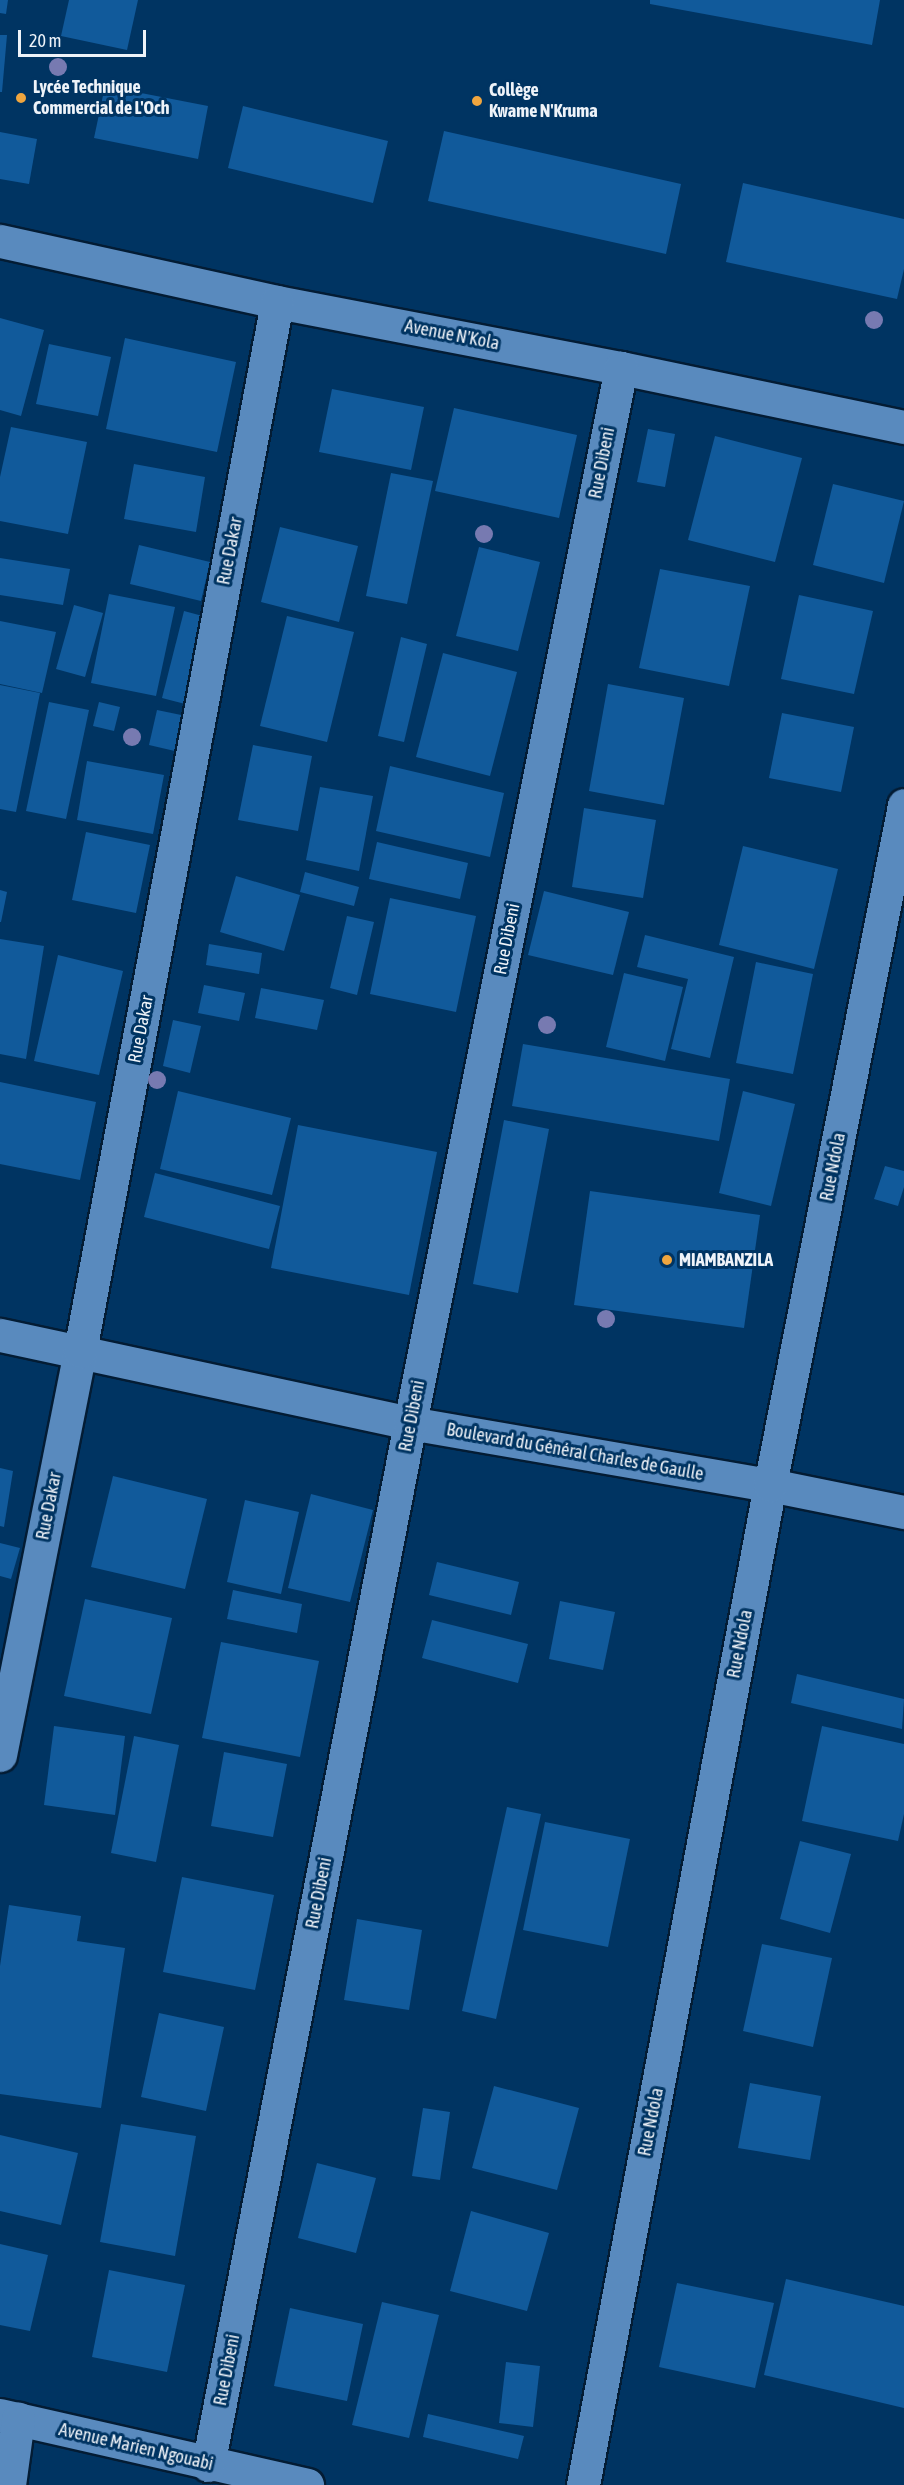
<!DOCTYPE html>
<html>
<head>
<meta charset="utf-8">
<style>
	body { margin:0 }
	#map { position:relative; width:904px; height:2485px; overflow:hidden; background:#003462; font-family:"Asap Condensed",sans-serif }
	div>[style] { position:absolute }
	.building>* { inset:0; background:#115a9b }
	.roads { filter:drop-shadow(2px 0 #031c34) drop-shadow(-2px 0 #031c34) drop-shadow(0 2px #031c34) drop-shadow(0 -2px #031c34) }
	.minor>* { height:33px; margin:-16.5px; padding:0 16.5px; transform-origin:16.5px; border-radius:16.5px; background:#598abe }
	.trees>* { width:18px; height:18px; margin:-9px; border-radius:50%; background:#777ab1 }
	.dots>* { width:16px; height:16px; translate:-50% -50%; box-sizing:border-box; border:3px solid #003462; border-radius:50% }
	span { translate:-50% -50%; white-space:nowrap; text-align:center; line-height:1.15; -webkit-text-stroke:6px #003462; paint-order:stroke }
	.poi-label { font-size:18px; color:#eef3f9; font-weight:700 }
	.left { translate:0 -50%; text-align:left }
	.street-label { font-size:18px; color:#eef3f9 }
	.scale { position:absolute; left:18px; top:30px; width:128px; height:27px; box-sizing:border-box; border:3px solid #eef3f9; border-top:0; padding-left:8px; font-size:18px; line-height:21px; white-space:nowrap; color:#eef3f9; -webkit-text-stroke:4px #003462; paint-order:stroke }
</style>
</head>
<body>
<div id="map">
	<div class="building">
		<div style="clip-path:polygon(0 0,8px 0,6px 14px,0 13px)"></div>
		<div style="clip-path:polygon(69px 0,138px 0,127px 50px,61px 36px)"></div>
		<div style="clip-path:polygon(650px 0,880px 0,872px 45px,650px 4px)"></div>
		<div style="clip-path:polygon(0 35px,7px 35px,2px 92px,0 92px)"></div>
		<div style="clip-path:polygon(105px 86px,208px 106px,198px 159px,94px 138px)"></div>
		<div style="clip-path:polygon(243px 106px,388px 141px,373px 203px,228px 168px)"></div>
		<div style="clip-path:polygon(444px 131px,681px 184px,666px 254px,428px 201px)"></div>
		<div style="clip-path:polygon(0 132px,37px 139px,29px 184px,0 179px)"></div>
		<div style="clip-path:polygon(743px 183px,904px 219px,904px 269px,897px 299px,726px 262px)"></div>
		<div style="clip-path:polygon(0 318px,44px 330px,21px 416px,0 410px)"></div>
		<div style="clip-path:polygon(125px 338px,236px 362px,217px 452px,106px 429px)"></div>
		<div style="clip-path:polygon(49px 344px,111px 357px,98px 416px,36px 404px)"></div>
		<div style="clip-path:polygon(332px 389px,424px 407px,411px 470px,319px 452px)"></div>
		<div style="clip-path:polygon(454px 408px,577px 435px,559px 518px,435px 491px)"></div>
		<div style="clip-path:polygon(11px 427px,87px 442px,68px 534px,0 521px,0 477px)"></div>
		<div style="clip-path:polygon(648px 429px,675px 434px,665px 487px,637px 482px)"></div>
		<div style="clip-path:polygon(715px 436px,802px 458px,775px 562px,688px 540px)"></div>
		<div style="clip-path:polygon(134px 464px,205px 477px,196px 532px,124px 519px)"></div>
		<div style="clip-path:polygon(391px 473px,433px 481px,407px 604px,366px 596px)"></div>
		<div style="clip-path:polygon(833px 484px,904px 501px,884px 583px,813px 565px)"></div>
		<div style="clip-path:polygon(280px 527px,358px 546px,339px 622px,261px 602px)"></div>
		<div style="clip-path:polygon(139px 545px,210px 562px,201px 601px,130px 584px)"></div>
		<div style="clip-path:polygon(479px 547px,540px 562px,518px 651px,456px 636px)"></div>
		<div style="clip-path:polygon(0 558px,70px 569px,63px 605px,0 595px)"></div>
		<div style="clip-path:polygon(660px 569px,750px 586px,729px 686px,639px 668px)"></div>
		<div style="clip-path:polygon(109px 594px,175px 607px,156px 696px,91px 683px)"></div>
		<div style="clip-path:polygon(799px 595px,873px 611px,854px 694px,781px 679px)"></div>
		<div style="clip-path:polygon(74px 605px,103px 613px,85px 677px,56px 669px)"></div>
		<div style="clip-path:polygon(184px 611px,210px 618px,189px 705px,162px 698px)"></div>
		<div style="clip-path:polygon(287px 616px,354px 632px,327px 742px,260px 726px)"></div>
		<div style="clip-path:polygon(0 621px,56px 632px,42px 693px,0 684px)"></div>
		<div style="clip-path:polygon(401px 637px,427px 644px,404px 742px,378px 736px)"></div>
		<div style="clip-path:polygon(443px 653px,517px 672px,490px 776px,416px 757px)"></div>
		<div style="clip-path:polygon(608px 684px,684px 698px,664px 805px,589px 791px)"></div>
		<div style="clip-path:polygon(0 685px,40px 693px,16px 812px,0 809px)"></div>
		<div style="clip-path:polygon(49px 702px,89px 710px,66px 819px,26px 811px)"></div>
		<div style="clip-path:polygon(99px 702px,120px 707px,114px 731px,93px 726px)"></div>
		<div style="clip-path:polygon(157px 710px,186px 716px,179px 752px,149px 745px)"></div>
		<div style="clip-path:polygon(782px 713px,854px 727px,841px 792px,769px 778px)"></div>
		<div style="clip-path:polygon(253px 745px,312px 756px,298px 831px,238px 820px)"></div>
		<div style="clip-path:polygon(87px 761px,164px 775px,153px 834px,77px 820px)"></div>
		<div style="clip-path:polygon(390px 766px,504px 793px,490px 857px,376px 831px)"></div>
		<div style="clip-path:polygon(320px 787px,373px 796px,359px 871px,306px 860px)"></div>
		<div style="clip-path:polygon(584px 808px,656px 820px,643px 898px,572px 887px)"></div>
		<div style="clip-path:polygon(86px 832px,150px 845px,136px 913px,72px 900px)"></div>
		<div style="clip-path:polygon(377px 842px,468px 863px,460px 899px,369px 879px)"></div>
		<div style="clip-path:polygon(743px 846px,838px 869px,814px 969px,719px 945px)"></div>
		<div style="clip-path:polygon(305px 872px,359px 887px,354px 906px,300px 892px)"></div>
		<div style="clip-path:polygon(236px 876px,300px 895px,284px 951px,220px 932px)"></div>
		<div style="clip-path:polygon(0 890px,7px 892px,1px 922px,0 922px)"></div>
		<div style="clip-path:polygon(544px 891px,629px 912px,613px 975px,528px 955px)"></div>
		<div style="clip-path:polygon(390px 898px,476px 916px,456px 1012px,370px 994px)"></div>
		<div style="clip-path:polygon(347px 916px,374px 922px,357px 995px,330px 988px)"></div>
		<div style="clip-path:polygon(645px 935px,734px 957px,710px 1058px,671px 1049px,688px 979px,637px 967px)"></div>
		<div style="clip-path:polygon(0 939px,44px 946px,26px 1059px,0 1054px)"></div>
		<div style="clip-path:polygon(209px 944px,262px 953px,259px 974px,206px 965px)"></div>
		<div style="clip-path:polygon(58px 955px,123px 971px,99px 1075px,34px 1061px)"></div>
		<div style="clip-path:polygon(756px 962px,813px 974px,793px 1074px,736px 1063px)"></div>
		<div style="clip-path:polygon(624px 973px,683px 987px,665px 1061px,606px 1047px)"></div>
		<div style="clip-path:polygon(204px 985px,245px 993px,239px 1021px,198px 1013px)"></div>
		<div style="clip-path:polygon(261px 988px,324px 1000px,317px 1030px,255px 1018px)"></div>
		<div style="clip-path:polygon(173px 1020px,201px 1026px,190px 1073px,163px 1066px)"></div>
		<div style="clip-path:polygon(523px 1044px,730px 1079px,719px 1141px,512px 1106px)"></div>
		<div style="clip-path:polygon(0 1082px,96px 1102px,80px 1180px,0 1164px)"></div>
		<div style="clip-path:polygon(178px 1091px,291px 1118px,272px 1195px,160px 1169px)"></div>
		<div style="clip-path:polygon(743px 1091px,795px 1104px,771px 1206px,719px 1193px)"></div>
		<div style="clip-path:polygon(504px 1120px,549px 1129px,518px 1293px,473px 1284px)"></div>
		<div style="clip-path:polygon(298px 1125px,437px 1152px,409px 1295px,271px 1268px)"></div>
		<div style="clip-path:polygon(885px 1166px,904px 1171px,904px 1187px,898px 1206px,874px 1199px)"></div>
		<div style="clip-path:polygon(155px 1173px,280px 1206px,269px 1249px,144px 1217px)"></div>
		<div style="clip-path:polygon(590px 1191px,760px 1215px,744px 1328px,574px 1305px)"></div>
		<div style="clip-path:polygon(0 1468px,13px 1471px,4px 1527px,0 1526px)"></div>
		<div style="clip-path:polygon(113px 1476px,207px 1499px,185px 1589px,91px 1567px)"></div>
		<div style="clip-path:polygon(311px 1494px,373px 1510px,350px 1602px,288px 1588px)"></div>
		<div style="clip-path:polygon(245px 1500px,299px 1512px,281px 1594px,227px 1582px)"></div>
		<div style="clip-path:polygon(0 1543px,20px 1548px,11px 1579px,0 1576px)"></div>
		<div style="clip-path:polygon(437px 1562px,519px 1582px,511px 1615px,429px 1595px)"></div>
		<div style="clip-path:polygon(233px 1590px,302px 1604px,297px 1633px,227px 1619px)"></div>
		<div style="clip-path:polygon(85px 1599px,172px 1618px,151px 1714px,64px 1696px)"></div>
		<div style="clip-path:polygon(560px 1601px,615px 1612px,603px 1670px,549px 1659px)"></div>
		<div style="clip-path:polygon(432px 1620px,528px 1644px,518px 1683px,422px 1658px)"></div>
		<div style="clip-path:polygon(221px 1642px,319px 1661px,300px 1757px,202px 1738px)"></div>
		<div style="clip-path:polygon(797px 1674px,904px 1699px,902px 1729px,791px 1703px)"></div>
		<div style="clip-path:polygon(54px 1726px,125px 1736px,115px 1815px,44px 1805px)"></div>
		<div style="clip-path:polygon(822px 1726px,904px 1744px,904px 1814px,898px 1841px,802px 1821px)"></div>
		<div style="clip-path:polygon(134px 1736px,179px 1745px,156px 1862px,111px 1853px)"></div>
		<div style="clip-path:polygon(224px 1752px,287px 1764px,273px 1837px,211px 1826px)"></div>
		<div style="clip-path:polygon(507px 1807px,541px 1814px,496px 2019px,462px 2011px)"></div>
		<div style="clip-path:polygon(545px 1822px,630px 1839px,608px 1947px,523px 1930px)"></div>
		<div style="clip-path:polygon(800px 1841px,851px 1854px,830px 1933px,780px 1919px)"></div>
		<div style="clip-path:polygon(182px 1877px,274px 1895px,255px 1990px,163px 1972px)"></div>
		<div style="clip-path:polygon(9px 1905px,81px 1916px,77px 1941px,125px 1948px,101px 2108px,0 2094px,0 1966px)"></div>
		<div style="clip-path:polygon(357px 1919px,422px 1930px,409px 2010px,344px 2000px)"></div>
		<div style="clip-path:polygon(762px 1944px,832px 1958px,813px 2047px,743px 2031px)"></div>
		<div style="clip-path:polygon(159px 2013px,224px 2027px,206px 2111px,141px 2097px)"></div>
		<div style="clip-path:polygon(750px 2083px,821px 2096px,810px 2160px,738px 2148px)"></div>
		<div style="clip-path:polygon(494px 2086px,579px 2108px,557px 2190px,472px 2168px)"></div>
		<div style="clip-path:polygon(423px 2108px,450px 2112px,440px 2180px,412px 2176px)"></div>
		<div style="clip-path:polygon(121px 2124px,196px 2136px,175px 2256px,100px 2242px)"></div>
		<div style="clip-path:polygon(0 2135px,78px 2153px,61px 2225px,0 2211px)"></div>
		<div style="clip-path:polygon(317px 2163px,376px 2178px,356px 2253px,298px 2238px)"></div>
		<div style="clip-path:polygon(471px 2211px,549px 2233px,527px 2311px,450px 2291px)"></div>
		<div style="clip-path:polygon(0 2244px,48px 2255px,30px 2331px,0 2325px)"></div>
		<div style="clip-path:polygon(109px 2270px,185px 2285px,167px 2372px,92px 2357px)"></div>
		<div style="clip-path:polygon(786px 2279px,904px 2306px,904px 2408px,764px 2375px)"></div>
		<div style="clip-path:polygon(677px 2283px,774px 2303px,755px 2388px,659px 2367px)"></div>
		<div style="clip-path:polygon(382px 2302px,439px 2315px,409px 2438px,352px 2425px)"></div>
		<div style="clip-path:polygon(290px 2308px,363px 2324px,347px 2401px,274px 2386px)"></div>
		<div style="clip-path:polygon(506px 2362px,540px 2366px,533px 2427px,499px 2423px)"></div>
		<div style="clip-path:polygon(428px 2414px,524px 2436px,518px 2459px,423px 2437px)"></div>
	</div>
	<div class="roads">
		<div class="minor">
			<div style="left:0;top:241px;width:284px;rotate:12.4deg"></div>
			<div style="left:277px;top:302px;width:350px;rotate:10.9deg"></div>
			<div style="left:621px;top:368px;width:289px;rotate:11.8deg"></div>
			<div style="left:0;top:1335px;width:419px;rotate:12.1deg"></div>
			<div style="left:410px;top:1423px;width:365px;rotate:9.8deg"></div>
			<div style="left:770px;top:1485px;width:137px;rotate:11.4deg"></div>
			<div style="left:0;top:1755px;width:412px;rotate:-78.8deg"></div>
			<div style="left:80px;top:1351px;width:1067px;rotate:-79.36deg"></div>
			<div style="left:0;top:2415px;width:315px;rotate:12.8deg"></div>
			<div style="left:208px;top:2465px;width:1061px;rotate:-79.03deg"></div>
			<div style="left:410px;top:1423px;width:1076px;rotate:-78.69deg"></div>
			<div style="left:9px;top:2485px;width:67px;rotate:-82.2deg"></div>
			<div style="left:583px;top:2485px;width:1017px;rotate:-79.41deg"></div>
			<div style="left:770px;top:1485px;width:693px;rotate:-78.85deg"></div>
		</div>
	</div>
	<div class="trees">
		<div style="left:58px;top:67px"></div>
		<div style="left:874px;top:320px"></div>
		<div style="left:484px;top:534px"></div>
		<div style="left:132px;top:737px"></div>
		<div style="left:547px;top:1025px"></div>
		<div style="left:157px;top:1080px"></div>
		<div style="left:606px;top:1319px"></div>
	</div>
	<div class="dots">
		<div style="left:21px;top:98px;background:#f0a63f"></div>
		<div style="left:477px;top:101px;background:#f0a63f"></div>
		<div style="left:667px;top:1260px;background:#f0a63f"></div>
	</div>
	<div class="poi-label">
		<span class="left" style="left:33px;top:98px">Lycée Technique<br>Commercial de L'Och</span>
		<span class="left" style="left:489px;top:101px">Collège<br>Kwame N'Kruma</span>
		<span class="left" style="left:679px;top:1260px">MIAMBANZILA</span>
	</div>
	<div class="street-label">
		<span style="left:452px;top:335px;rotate:11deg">Avenue N'Kola</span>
		<span style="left:602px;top:463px;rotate:-79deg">Rue Dibeni</span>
		<span style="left:230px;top:551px;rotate:-79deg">Rue Dakar</span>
		<span style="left:507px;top:939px;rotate:-79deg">Rue Dibeni</span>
		<span style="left:141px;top:1029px;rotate:-79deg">Rue Dakar</span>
		<span style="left:833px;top:1167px;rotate:-79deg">Rue Ndola</span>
		<span style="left:412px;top:1416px;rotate:-79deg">Rue Dibeni</span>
		<span style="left:575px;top:1452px;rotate:10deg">Boulevard du Général Charles de Gaulle</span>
		<span style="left:49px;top:1506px;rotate:-79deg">Rue Dakar</span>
		<span style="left:740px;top:1644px;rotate:-79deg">Rue Ndola</span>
		<span style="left:319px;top:1893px;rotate:-79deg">Rue Dibeni</span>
		<span style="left:651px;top:2122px;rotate:-79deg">Rue Ndola</span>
		<span style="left:227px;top:2370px;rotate:-79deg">Rue Dibeni</span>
		<span style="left:136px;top:2447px;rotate:13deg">Avenue Marien Ngouabi</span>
	</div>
	<div class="scale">20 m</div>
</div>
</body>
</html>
